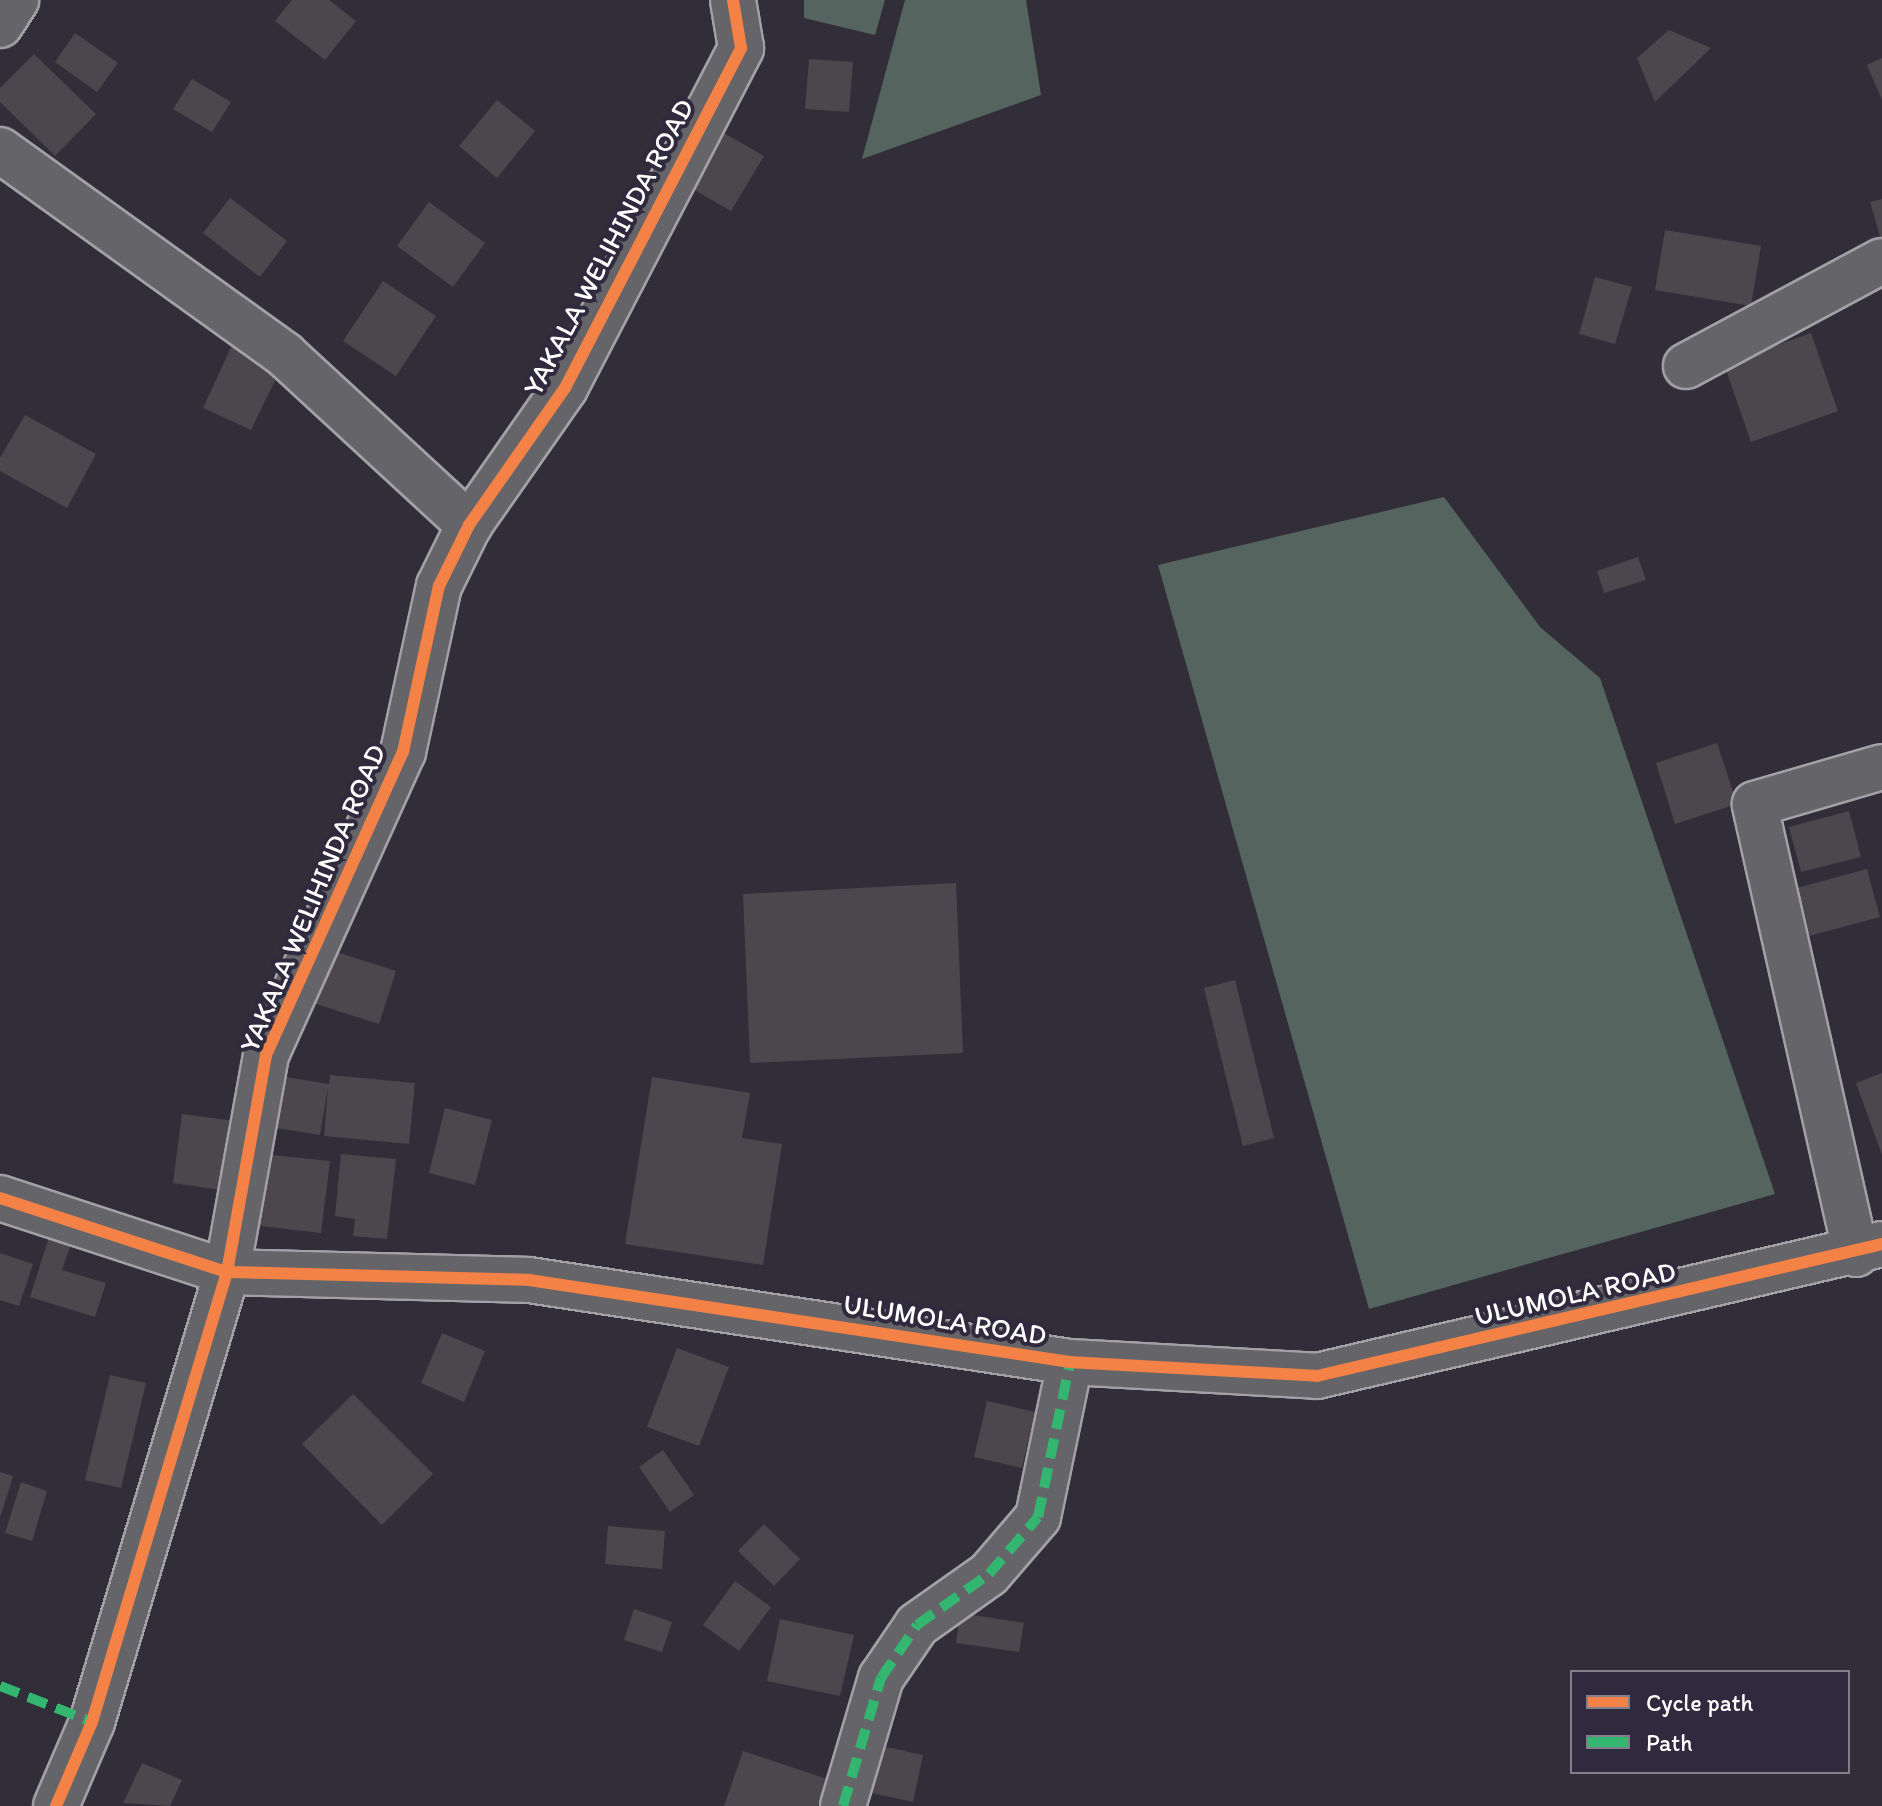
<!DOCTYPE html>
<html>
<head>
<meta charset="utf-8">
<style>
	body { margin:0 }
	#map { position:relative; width:1882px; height:1806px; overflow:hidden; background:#312e39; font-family:Itim,sans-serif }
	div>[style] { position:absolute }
	.green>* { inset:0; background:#55645e }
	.building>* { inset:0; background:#4c474d }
	.roads { filter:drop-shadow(2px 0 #a2a1a6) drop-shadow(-2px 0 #a2a1a6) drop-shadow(0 2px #a2a1a6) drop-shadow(0 -2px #a2a1a6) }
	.minor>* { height:44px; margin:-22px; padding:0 22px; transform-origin:22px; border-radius:22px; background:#656469 }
	.quiet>* { height:10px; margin-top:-5px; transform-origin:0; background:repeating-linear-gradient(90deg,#33b770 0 20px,transparent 0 30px) }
	.cycleway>* { height:12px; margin:-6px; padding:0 6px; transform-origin:6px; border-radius:6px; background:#f48246 }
	span { translate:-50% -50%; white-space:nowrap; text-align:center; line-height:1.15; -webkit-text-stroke:8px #2f2a3d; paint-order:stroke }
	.street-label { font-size:28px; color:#fff }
	.legend { position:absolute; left:1570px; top:1670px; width:280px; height:104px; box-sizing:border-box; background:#2f2a3d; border:2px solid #827f8b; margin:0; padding:10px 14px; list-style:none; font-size:24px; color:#fff }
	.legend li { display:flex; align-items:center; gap:16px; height:40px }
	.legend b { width:40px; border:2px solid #827f8b }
</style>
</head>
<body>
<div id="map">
	<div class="green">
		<div style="clip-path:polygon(804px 0,885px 0,875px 35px,804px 18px)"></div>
		<div style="clip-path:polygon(905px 0,1026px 0,1041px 95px,862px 159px)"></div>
		<div style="clip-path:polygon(1444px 497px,1540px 627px,1600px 678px,1775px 1194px,1369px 1309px,1158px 565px)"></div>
	</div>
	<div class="building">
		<div style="clip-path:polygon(292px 0,329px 0,356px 21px,325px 60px,275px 21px)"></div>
		<div style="clip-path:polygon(1669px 30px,1711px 48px,1655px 102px,1637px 58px)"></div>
		<div style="clip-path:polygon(75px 33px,118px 63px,97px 92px,55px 62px)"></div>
		<div style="clip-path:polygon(34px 54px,96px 114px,55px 156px,0 102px,0 88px)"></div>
		<div style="clip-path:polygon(1882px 58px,1882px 100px,1867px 65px)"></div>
		<div style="clip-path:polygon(809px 59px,853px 62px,849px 112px,805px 109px)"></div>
		<div style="clip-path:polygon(192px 79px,231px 102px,212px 132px,173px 109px)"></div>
		<div style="clip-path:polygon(497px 100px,535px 131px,497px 178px,459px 146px)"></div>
		<div style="clip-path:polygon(724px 133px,764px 156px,731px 211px,691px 188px)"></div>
		<div style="clip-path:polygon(230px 198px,287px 241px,260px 277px,203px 233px)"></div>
		<div style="clip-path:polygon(1882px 199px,1882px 239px,1881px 240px,1870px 202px)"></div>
		<div style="clip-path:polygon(429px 202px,485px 243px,453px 287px,397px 246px)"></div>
		<div style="clip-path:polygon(1665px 230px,1761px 246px,1751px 306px,1655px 290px)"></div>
		<div style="clip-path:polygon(1595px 277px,1632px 287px,1615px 344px,1579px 334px)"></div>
		<div style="clip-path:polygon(383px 281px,436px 316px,396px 376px,343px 341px)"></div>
		<div style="clip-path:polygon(1811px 333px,1838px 411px,1751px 442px,1724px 364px)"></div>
		<div style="clip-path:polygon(232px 345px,281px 368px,251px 430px,203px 408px)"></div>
		<div style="clip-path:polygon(25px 415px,96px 454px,67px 508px,0 471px,0 458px)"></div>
		<div style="clip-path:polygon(1638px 557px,1646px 580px,1604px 593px,1597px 571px)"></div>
		<div style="clip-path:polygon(1717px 743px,1737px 804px,1675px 824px,1656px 763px)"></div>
		<div style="clip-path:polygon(1849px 811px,1861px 857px,1801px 872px,1789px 827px)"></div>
		<div style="clip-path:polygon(1867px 869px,1880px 917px,1805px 937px,1793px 889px)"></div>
		<div style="clip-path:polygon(956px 883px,963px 1053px,750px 1063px,743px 894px)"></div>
		<div style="clip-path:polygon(324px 948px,396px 971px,379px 1024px,307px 1001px)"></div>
		<div style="clip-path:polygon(1235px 980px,1274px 1138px,1243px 1146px,1204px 988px)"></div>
		<div style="clip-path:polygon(1882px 1073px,1882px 1155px,1856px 1083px)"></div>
		<div style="clip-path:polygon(267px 1074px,329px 1084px,330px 1075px,415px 1083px,409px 1144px,324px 1136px,328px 1087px,320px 1135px,258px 1125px)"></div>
		<div style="clip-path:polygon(652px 1077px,750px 1093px,742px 1138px,782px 1144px,763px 1265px,625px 1244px)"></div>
		<div style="clip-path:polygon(445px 1108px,492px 1120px,475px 1185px,429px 1173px)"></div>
		<div style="clip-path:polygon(182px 1114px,243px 1122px,234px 1192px,173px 1183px)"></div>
		<div style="clip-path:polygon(252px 1153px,330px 1161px,321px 1233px,244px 1224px)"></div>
		<div style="clip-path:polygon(341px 1154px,396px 1159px,387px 1239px,353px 1236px,355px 1219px,335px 1216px)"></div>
		<div style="clip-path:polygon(49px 1237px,71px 1244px,62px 1270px,106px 1283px,95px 1317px,30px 1297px)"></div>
		<div style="clip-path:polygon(0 1253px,33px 1264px,19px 1306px,0 1300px)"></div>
		<div style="clip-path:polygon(442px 1333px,485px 1351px,464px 1402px,421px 1383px)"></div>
		<div style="clip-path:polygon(677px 1348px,729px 1367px,699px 1446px,647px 1427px)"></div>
		<div style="clip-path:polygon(110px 1375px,146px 1383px,121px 1488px,85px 1480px)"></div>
		<div style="clip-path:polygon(353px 1394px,433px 1474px,382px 1525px,302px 1444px)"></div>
		<div style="clip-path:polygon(987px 1401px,1035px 1412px,1022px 1468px,974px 1457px)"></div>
		<div style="clip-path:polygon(663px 1450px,694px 1495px,670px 1512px,639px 1467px)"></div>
		<div style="clip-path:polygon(0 1472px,13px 1476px,1px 1515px,0 1515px)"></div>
		<div style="clip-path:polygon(21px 1482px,47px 1491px,32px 1541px,5px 1533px)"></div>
		<div style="clip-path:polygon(764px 1524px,800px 1559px,774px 1586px,738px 1551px)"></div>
		<div style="clip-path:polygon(608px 1526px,665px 1531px,662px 1569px,605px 1564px)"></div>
		<div style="clip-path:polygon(735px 1581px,771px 1607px,739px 1651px,703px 1625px)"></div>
		<div style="clip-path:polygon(634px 1609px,672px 1622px,662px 1652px,624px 1640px)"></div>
		<div style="clip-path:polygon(960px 1613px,1024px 1623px,1019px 1652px,956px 1643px)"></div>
		<div style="clip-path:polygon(780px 1619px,854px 1635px,840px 1696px,767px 1681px)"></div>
		<div style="clip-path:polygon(873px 1744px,923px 1755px,913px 1802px,863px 1791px)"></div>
		<div style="clip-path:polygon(743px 1751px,827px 1779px,818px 1806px,724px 1806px)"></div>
		<div style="clip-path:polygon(142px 1763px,182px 1780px,170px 1806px,123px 1803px)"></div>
	</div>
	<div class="roads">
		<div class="minor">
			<div style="left:0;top:25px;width:30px;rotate:-57deg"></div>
			<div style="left:0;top:150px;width:351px;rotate:35.7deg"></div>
			<div style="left:285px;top:355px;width:251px;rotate:42.7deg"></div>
			<div style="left:1686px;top:366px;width:222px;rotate:-28.2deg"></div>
			<div style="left:0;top:1198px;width:239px;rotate:18.1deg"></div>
			<div style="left:227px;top:1272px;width:302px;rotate:1.5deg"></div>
			<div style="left:529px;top:1280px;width:547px;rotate:8.62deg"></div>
			<div style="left:1070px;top:1362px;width:247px;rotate:3.2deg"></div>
			<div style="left:1317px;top:1376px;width:580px;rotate:-13.15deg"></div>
			<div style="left:1856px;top:1254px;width:461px;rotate:-102.7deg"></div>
			<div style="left:1755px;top:804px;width:132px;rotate:-16.2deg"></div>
			<div style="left:56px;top:1806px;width:91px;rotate:-66.8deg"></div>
			<div style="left:92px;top:1722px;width:470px;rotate:-73.3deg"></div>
			<div style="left:227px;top:1272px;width:220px;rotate:-79.8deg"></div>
			<div style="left:266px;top:1055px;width:333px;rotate:-65.7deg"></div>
			<div style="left:403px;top:752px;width:170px;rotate:-77.8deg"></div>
			<div style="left:439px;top:586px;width:68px;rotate:-63.8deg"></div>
			<div style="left:469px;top:525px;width:167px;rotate:-55deg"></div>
			<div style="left:565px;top:388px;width:383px;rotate:-62.6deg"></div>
			<div style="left:741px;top:48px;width:49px;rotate:-99.5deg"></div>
			<div style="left:843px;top:1806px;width:134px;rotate:-73.5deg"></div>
			<div style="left:881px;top:1678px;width:64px;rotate:-55.8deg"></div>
			<div style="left:917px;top:1625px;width:88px;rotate:-35.3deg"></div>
			<div style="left:989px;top:1574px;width:75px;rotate:-49.3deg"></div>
			<div style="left:1038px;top:1517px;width:158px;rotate:-78.3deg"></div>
		</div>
	</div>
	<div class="quiet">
		<div style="left:0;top:1686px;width:99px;rotate:21.4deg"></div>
		<div style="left:843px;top:1806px;width:134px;rotate:-73.5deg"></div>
		<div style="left:881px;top:1678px;width:64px;rotate:-55.8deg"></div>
		<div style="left:917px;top:1625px;width:88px;rotate:-35.3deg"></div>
		<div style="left:989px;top:1574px;width:75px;rotate:-49.3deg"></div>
		<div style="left:1038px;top:1517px;width:158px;rotate:-78.3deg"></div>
	</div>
	<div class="cycleway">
		<div style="left:0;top:1198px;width:239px;rotate:18.1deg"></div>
		<div style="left:227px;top:1272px;width:302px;rotate:1.5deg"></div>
		<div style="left:529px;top:1280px;width:547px;rotate:8.62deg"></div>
		<div style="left:1070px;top:1362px;width:247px;rotate:3.2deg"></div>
		<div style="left:1317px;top:1376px;width:580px;rotate:-13.15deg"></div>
		<div style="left:56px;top:1806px;width:91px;rotate:-66.8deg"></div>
		<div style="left:92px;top:1722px;width:470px;rotate:-73.3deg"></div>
		<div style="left:227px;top:1272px;width:220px;rotate:-79.8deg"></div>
		<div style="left:266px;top:1055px;width:333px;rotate:-65.7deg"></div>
		<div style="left:403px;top:752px;width:170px;rotate:-77.8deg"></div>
		<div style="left:439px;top:586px;width:68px;rotate:-63.8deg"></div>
		<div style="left:469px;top:525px;width:167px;rotate:-55deg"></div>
		<div style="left:565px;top:388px;width:383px;rotate:-62.6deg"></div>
		<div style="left:741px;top:48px;width:49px;rotate:-99.5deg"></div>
	</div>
	<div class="street-label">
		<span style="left:608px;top:247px;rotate:-62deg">YAKALA WELIHINDA ROAD</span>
		<span style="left:312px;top:898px;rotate:-67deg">YAKALA WELIHINDA ROAD</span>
		<span style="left:1575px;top:1293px;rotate:-13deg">ULUMOLA ROAD</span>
		<span style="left:945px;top:1319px;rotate:9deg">ULUMOLA ROAD</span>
	</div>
	<ul class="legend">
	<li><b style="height:10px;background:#f48246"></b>Cycle path</li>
	<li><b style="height:10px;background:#33b770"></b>Path</li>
	</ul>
</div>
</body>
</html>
